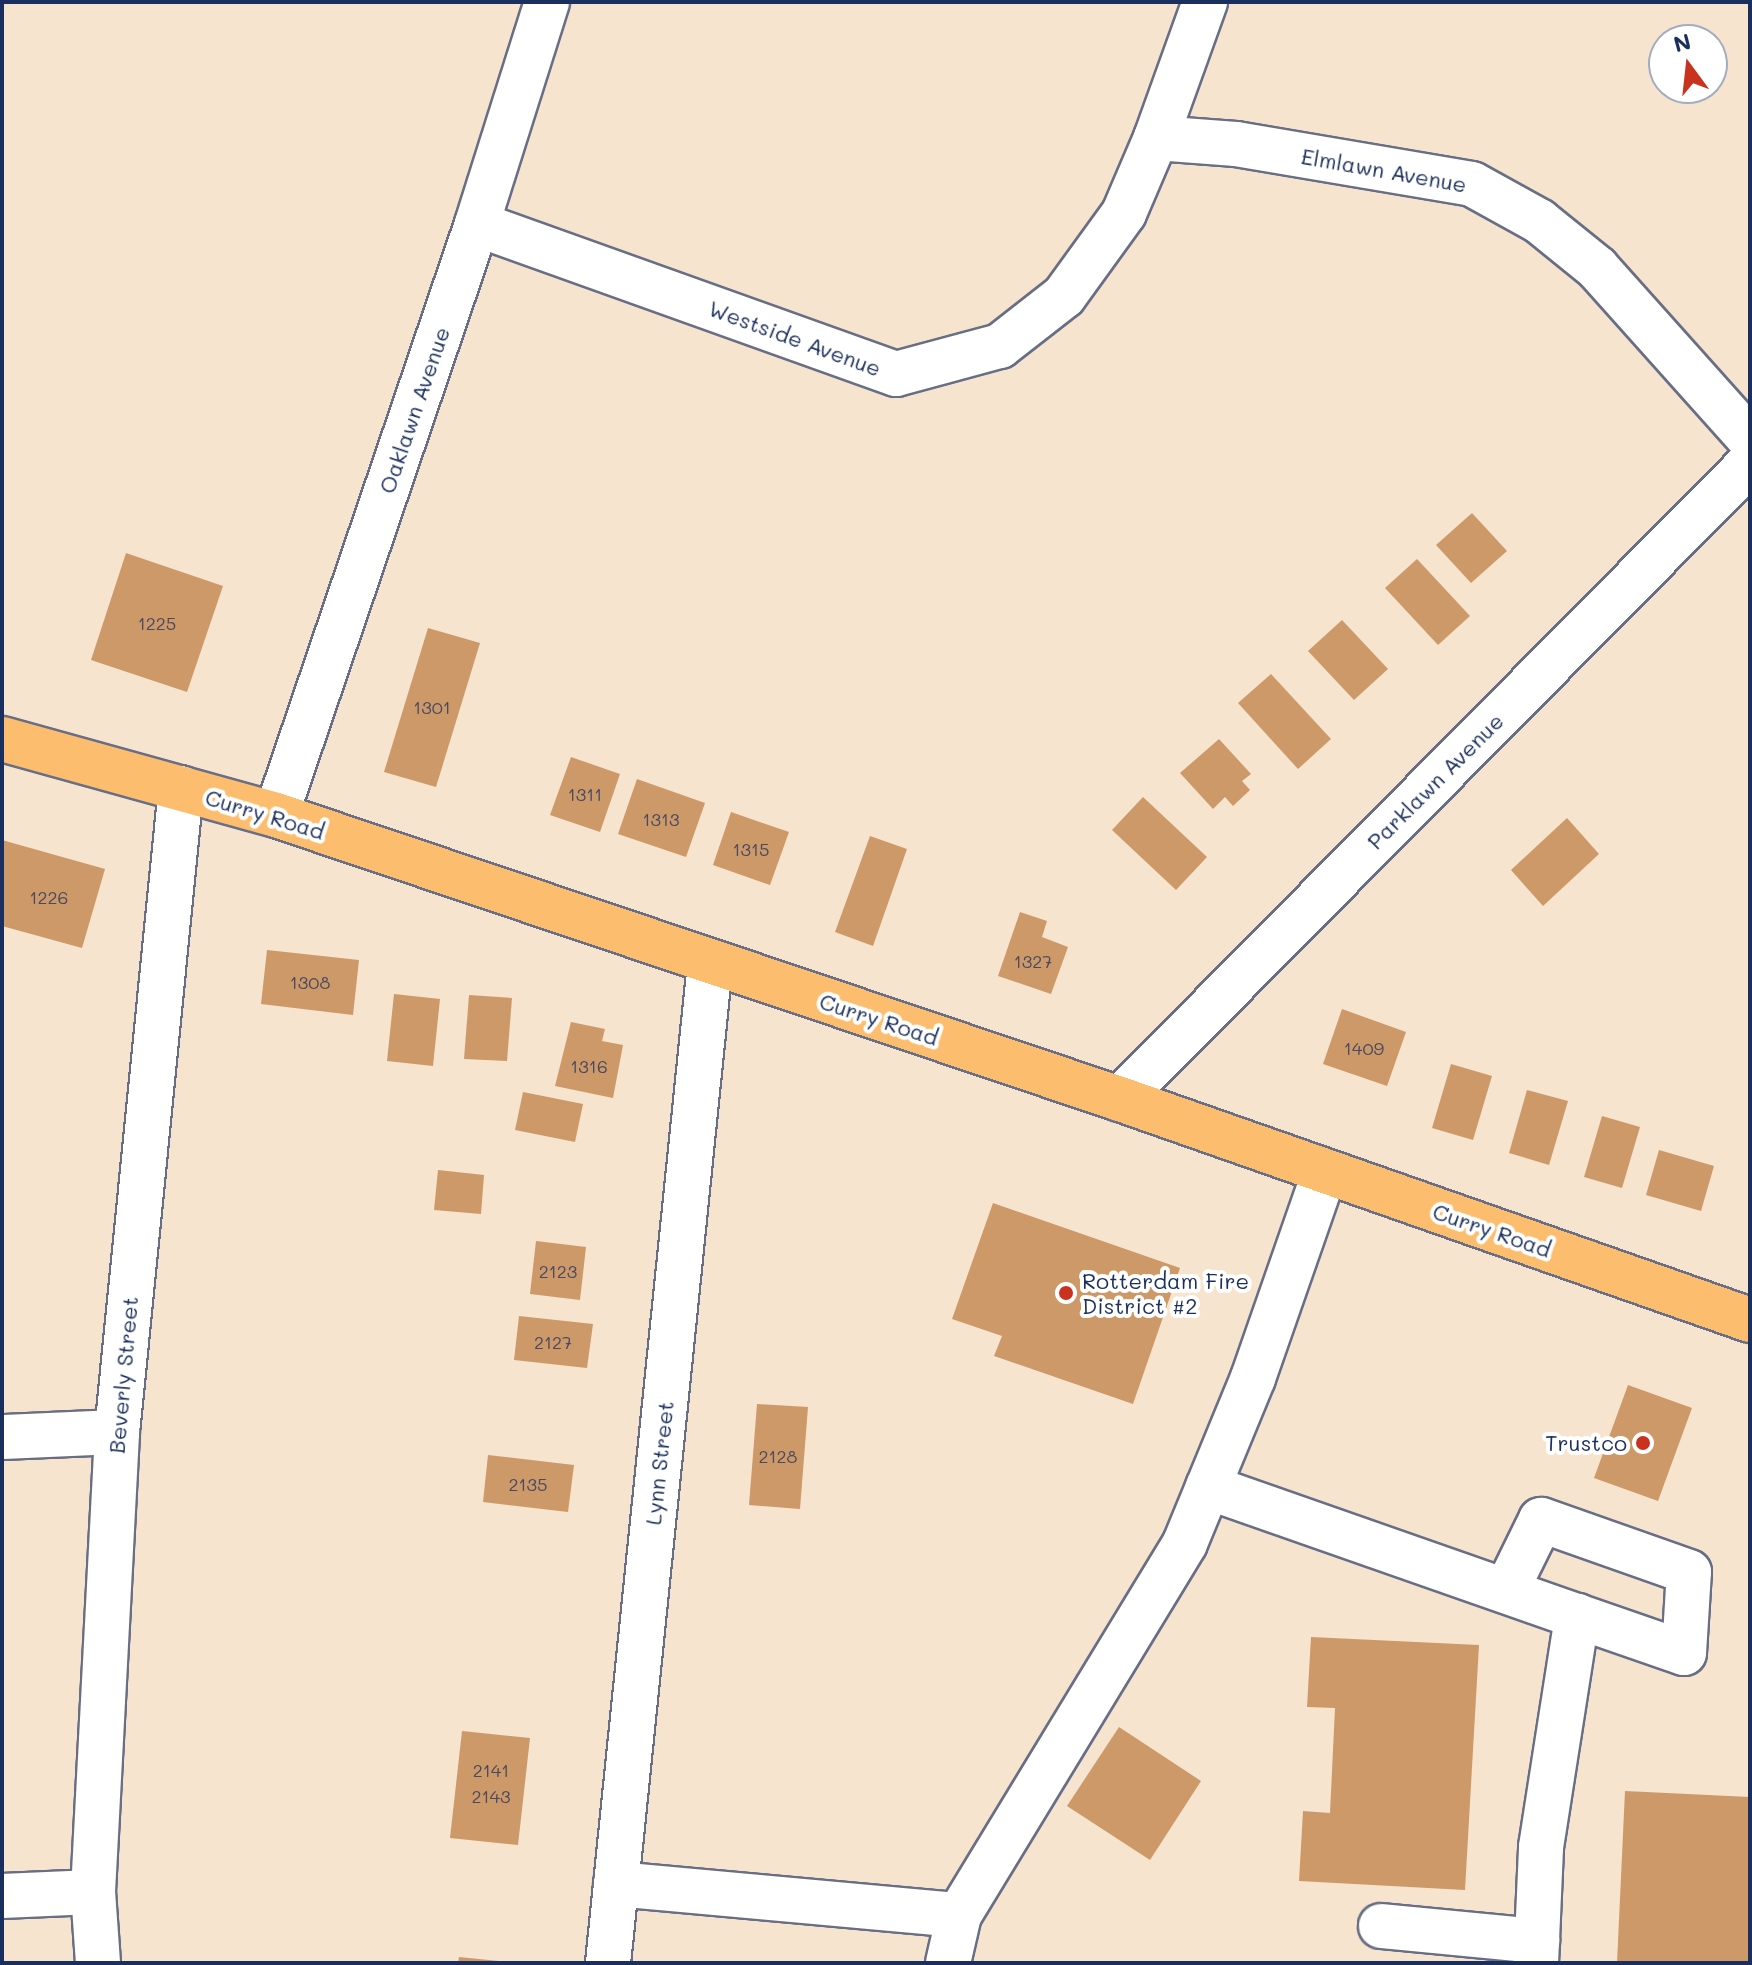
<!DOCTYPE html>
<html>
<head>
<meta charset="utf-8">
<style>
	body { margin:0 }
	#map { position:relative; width:1752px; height:1965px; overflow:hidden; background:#f6e4ce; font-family:Mali,sans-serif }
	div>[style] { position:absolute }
	.building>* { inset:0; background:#ce9968 }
	.roads { filter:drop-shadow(2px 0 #686e85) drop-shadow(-2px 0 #686e85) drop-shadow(0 2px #686e85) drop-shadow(0 -2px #686e85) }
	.minor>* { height:44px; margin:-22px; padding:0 22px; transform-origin:22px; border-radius:22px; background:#fff }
	.major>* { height:44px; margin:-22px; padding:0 22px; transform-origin:22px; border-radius:22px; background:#fcbd6f }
	.dots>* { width:22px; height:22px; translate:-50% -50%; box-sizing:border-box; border:4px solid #fff; border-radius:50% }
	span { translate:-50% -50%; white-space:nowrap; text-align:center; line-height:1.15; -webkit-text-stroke:8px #fff; paint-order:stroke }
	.number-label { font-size:18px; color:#484a60 }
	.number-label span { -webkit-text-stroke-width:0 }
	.street-label { font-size:22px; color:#1b2f5e }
	.poi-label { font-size:22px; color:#1b2f5e }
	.left { translate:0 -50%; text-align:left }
	.right { translate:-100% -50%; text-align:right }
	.frame { position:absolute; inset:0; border:4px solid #1b2f5e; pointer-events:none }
	.north { position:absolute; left:1648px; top:24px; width:80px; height:80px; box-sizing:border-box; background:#fff; border:2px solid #a4acbf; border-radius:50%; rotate:345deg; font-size:22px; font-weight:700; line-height:32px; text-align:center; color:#1b2f5e }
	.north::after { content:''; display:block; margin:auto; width:28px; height:36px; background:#c8321e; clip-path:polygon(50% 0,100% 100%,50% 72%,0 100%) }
</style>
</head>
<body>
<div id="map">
	<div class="building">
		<div style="clip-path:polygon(1472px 513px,1507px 551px,1471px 583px,1436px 545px)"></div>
		<div style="clip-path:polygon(126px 553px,223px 586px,187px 692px,91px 660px)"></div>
		<div style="clip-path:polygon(1417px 559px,1470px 616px,1438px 645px,1385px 588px)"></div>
		<div style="clip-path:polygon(1342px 620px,1388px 669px,1354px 700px,1308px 651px)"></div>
		<div style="clip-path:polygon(428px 628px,480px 643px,436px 787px,384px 772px)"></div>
		<div style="clip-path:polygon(1271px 674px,1331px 739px,1298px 769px,1238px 703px)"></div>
		<div style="clip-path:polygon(1219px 739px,1251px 774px,1242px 781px,1250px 790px,1233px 806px,1225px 797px,1213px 809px,1180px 773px)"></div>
		<div style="clip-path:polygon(571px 757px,620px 774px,600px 832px,550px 815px)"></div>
		<div style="clip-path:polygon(637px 779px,705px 803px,686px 857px,618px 834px)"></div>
		<div style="clip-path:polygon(1143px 797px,1207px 857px,1176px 890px,1112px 830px)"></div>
		<div style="clip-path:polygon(731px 812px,789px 832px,770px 885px,713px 865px)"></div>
		<div style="clip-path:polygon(1567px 818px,1599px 854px,1543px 906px,1511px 870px)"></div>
		<div style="clip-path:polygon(870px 836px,907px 849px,873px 946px,835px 932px)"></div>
		<div style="clip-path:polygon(2px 840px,105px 869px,82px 948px,2px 926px)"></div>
		<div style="clip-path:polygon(1020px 912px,1047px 921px,1042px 937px,1068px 947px,1051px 994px,998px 976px)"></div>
		<div style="clip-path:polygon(267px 950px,359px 960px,353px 1015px,261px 1004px)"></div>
		<div style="clip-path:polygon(394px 994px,440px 999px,433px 1066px,387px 1061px)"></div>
		<div style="clip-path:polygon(469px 995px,512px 998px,507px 1061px,464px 1059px)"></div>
		<div style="clip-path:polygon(1342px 1009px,1406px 1032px,1387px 1086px,1323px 1064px)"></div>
		<div style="clip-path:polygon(571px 1022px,605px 1029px,602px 1041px,623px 1045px,613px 1098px,555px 1086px)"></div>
		<div style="clip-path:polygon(1451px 1064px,1492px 1076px,1473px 1140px,1432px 1128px)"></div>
		<div style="clip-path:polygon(1527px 1090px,1568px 1101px,1549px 1165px,1509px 1153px)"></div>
		<div style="clip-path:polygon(523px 1092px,583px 1104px,575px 1142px,515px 1130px)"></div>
		<div style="clip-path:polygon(1602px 1116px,1640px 1127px,1622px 1188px,1584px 1177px)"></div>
		<div style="clip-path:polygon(1659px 1150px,1714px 1166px,1701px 1211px,1646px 1195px)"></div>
		<div style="clip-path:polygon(438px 1170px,484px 1175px,481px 1214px,434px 1210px)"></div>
		<div style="clip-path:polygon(993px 1203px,1180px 1268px,1133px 1404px,994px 1356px,1002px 1336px,952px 1319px)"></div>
		<div style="clip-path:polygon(536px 1241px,586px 1247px,580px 1300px,530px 1294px)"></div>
		<div style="clip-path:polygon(519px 1316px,593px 1324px,587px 1368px,514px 1360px)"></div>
		<div style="clip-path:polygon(1628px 1385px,1692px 1408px,1658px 1501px,1594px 1478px)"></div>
		<div style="clip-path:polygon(757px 1404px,808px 1407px,800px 1509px,749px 1505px)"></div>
		<div style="clip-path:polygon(488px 1455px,574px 1465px,568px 1512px,483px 1502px)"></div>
		<div style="clip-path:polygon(1311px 1637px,1479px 1645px,1465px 1890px,1299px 1881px,1303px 1811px,1330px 1813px,1335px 1708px,1307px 1707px)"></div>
		<div style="clip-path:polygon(1119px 1727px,1201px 1781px,1150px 1860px,1067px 1806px)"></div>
		<div style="clip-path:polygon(462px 1731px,530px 1738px,518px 1845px,450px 1838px)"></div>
		<div style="clip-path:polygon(1625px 1791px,1750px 1797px,1750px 1963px,1617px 1963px)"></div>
		<div style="clip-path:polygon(459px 1957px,499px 1961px,499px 1963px,458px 1963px)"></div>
	</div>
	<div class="roads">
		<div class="minor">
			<div style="left:1156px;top:138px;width:80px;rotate:4.3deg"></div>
			<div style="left:1236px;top:144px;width:239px;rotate:9.6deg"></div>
			<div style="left:1472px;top:184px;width:77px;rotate:28.9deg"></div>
			<div style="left:1539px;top:221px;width:75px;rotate:39deg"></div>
			<div style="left:1597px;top:268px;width:229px;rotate:48.2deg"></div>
			<div style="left:477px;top:224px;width:445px;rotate:19.7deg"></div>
			<div style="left:896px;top:374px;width:108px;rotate:-15.1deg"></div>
			<div style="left:1000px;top:346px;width:81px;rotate:-38deg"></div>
			<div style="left:1064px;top:296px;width:102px;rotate:-54.1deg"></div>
			<div style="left:1124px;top:213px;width:82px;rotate:-66.9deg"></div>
			<div style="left:1156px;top:138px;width:145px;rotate:-70.2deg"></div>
			<div style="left:276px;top:815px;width:624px;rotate:-71.22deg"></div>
			<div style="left:477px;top:224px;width:233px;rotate:-72.5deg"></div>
			<div style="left:1120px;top:1099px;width:895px;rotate:-45.27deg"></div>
			<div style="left:2px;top:1437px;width:115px;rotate:-2.5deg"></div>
			<div style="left:1208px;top:1487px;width:391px;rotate:19.3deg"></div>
			<div style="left:1577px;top:1616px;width:113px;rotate:19.1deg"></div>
			<div style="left:1684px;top:1653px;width:81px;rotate:-86.5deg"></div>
			<div style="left:1689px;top:1572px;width:157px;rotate:-160.6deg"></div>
			<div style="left:1541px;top:1520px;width:79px;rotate:116.2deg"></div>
			<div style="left:616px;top:1884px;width:344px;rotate:5.2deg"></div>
			<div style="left:959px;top:1915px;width:435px;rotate:-58.7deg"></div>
			<div style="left:1185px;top:1543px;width:178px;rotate:-67.6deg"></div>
			<div style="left:1253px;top:1378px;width:219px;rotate:-70.8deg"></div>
			<div style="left:2px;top:1896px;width:91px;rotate:-2.5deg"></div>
			<div style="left:1381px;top:1926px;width:157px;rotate:5.5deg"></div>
			<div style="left:98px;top:1963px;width:71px;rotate:-94deg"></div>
			<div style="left:93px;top:1892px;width:461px;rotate:-87deg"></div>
			<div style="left:117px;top:1432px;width:647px;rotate:-84.32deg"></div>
			<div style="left:608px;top:1963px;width:1004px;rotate:-84.17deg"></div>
			<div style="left:948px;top:1963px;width:49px;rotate:-77.1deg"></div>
			<div style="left:1536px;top:1963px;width:116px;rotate:-87.5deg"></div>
			<div style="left:1541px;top:1847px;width:234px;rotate:-81.1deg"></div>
		</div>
		<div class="major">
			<div style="left:2px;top:739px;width:284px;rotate:15.5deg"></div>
			<div style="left:276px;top:815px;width:891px;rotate:18.6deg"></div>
			<div style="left:1120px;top:1099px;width:668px;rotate:19.33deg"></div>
		</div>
	</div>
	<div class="dots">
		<div style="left:1066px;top:1293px;background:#c8321e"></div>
		<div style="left:1643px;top:1443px;background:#c8321e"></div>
	</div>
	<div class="number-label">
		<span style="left:157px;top:623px">1225</span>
		<span style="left:432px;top:707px">1301</span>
		<span style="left:585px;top:794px">1311</span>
		<span style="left:661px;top:819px">1313</span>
		<span style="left:751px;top:849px">1315</span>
		<span style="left:49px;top:897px">1226</span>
		<span style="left:1033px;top:961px">1327</span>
		<span style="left:310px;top:982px">1308</span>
		<span style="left:1364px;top:1048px">1409</span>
		<span style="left:589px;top:1066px">1316</span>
		<span style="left:558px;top:1271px">2123</span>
		<span style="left:553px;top:1342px">2127</span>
		<span style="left:778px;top:1456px">2128</span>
		<span style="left:528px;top:1484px">2135</span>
		<span style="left:491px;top:1770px">2141</span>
		<span style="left:491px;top:1796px">2143</span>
	</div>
	<div class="street-label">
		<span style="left:1384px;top:170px;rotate:10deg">Elmlawn Avenue</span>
		<span style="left:795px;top:338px;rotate:20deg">Westside Avenue</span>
		<span style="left:414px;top:410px;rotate:-71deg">Oaklawn Avenue</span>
		<span style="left:1435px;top:781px;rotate:-45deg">Parklawn Avenue</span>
		<span style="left:265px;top:814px;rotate:17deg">Curry Road</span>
		<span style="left:879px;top:1019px;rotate:18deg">Curry Road</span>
		<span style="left:1492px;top:1230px;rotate:19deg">Curry Road</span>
		<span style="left:123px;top:1375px;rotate:-85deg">Beverly Street</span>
		<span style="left:659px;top:1463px;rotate:-84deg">Lynn Street</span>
	</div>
	<div class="poi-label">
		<span class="left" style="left:1082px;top:1293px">Rotterdam Fire<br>District #2</span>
		<span class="right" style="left:1627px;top:1443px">Trustco</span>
	</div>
	<div class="frame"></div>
	<div class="north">N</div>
</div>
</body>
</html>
